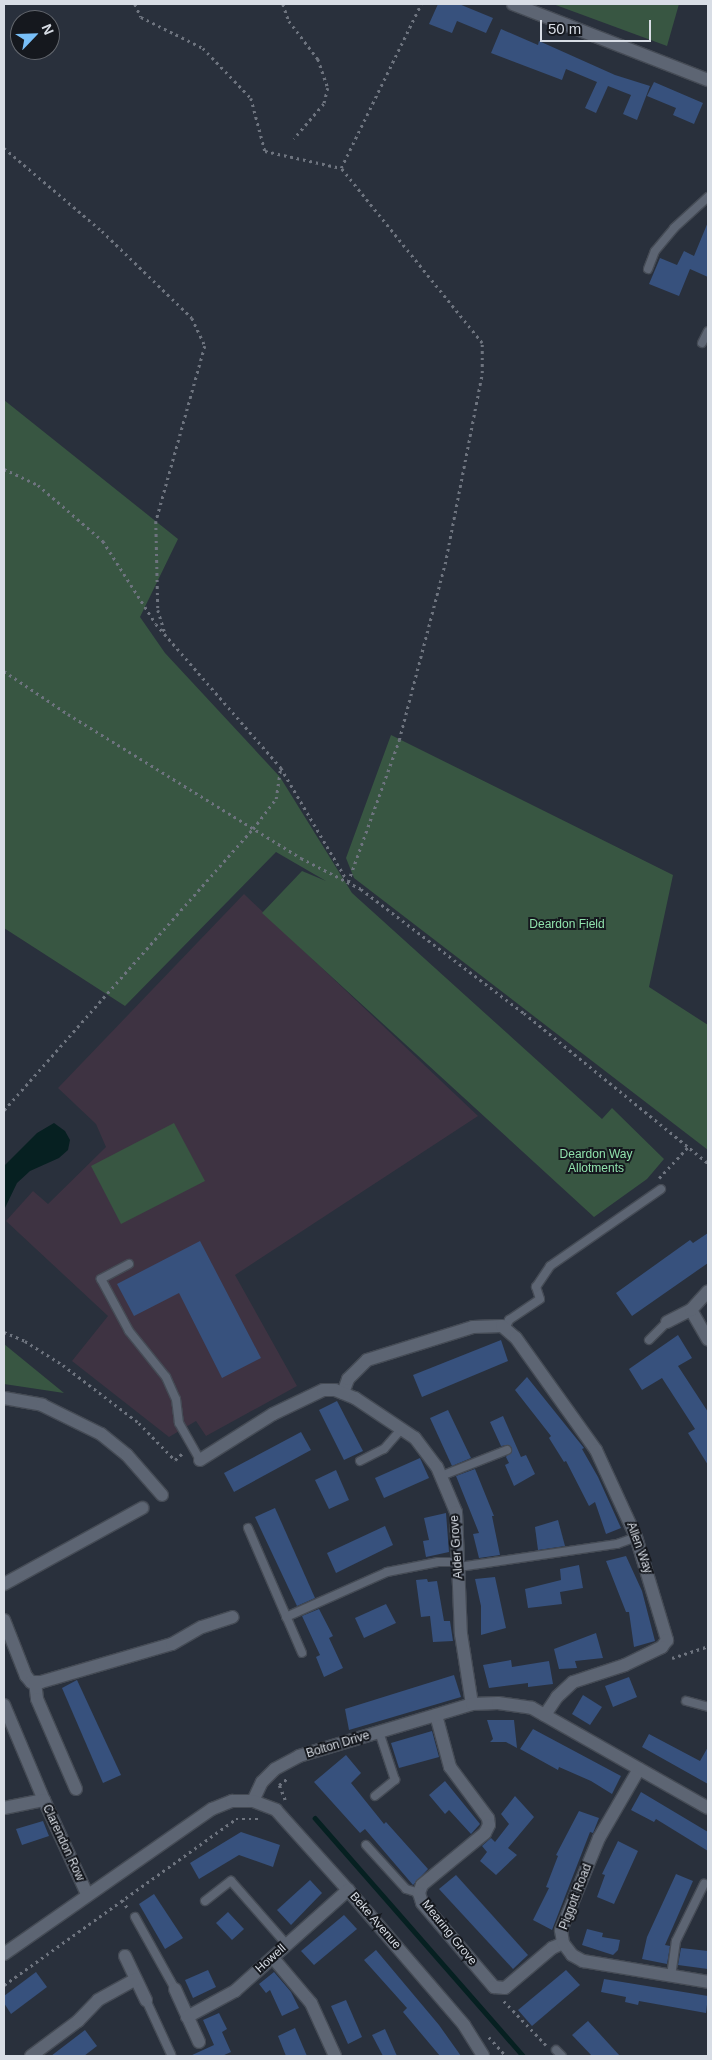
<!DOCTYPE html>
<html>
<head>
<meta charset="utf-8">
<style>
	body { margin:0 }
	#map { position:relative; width:712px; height:2060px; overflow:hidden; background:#29303c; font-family:Arial,sans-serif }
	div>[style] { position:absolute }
	.education>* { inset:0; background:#3e3342 }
	.green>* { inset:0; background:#385642 }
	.water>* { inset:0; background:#062021 }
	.stream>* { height:4.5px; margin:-2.25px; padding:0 2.25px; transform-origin:2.25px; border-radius:2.25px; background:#062021 }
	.building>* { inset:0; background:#37517d }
	.path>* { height:2.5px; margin-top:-1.25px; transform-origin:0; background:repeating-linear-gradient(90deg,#6e747f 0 2.5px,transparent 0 6.5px) }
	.roads { filter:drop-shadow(1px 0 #454b55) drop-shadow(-1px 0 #454b55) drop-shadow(0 1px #454b55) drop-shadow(0 -1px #454b55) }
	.lane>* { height:8px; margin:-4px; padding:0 4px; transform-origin:4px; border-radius:4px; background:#5d6573 }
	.street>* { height:12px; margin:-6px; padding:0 6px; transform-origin:6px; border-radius:6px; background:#5d6573 }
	span { translate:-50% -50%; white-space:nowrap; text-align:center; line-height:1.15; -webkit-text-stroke:4px #15181e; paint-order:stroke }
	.park-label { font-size:12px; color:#90e2ac }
	.street-label { font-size:12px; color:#d8dde5 }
	.frame { position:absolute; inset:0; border:5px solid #d8dde5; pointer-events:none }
	.north { position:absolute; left:10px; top:10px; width:50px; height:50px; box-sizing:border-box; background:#15181e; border:1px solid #63676e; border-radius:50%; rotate:66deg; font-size:14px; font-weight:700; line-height:20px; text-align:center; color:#d8dde5 }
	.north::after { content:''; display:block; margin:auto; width:18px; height:22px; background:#78bff8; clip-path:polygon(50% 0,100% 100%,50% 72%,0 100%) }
	.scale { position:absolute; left:540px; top:20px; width:111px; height:22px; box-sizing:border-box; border:2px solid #d8dde5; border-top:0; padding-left:6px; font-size:15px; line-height:18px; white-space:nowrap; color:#d8dde5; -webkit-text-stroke:4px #15181e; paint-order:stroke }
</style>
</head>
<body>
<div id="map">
	<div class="education">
		<div style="clip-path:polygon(244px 894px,478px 1116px,235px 1275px,297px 1386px,206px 1436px,196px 1421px,169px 1437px,72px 1361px,108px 1316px,6px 1221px,33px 1191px,48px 1204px,106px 1147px,96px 1124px,58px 1088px)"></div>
	</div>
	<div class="green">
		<div style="clip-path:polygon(553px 4px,679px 4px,667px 46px)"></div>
		<div style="clip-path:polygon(4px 400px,178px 539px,140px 617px,165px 653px,280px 777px,352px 893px,602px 1119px,612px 1108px,664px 1159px,647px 1179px,594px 1217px,262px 913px,302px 871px,326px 881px,276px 852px,125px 1006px,4px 928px)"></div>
		<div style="clip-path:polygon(391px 735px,673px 875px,649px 987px,708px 1025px,708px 1150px,354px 878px,346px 858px)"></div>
		<div style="clip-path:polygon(174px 1123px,205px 1181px,121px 1224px,91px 1166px)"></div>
		<div style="clip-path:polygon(4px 1344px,15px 1353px,64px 1393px,4px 1384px)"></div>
	</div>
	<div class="water">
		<div style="clip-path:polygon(54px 1123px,65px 1131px,70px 1140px,68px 1150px,59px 1158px,30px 1171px,17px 1183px,4px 1210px,4px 1166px,37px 1133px)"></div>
	</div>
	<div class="stream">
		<div style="left:315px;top:1818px;width:316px;rotate:48.8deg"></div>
	</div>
	<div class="building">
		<div style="clip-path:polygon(438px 4px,459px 4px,493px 18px,486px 33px,457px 21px,452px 33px,429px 24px)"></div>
		<div style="clip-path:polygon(501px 29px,538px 45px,539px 41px,615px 75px,650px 86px,637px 120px,623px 114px,631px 95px,608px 86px,596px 113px,585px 108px,597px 82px,566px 69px,562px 80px,491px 53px)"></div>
		<div style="clip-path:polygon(654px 82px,703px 103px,694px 124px,673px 115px,676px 108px,647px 96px)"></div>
		<div style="clip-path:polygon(708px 222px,708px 277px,690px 269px,679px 296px,649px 284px,660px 258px,677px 265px,684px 251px,694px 256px)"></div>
		<div style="clip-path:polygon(708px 1233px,708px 1263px,632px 1316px,616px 1293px,690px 1240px,693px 1243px)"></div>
		<div style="clip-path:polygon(200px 1241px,261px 1358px,222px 1378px,179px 1293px,134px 1316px,117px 1284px)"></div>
		<div style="clip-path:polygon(678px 1335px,692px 1358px,678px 1366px,708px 1412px,708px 1465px,688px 1433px,695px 1429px,662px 1378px,642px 1390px,629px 1369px)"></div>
		<div style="clip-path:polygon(501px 1340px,508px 1361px,422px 1397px,413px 1375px)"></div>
		<div style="clip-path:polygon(527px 1377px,584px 1448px,582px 1449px,598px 1477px,621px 1528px,606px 1534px,595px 1502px,589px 1506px,566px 1461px,564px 1462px,549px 1438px,551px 1436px,515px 1390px)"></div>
		<div style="clip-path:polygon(337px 1401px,363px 1451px,344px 1460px,319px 1410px)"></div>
		<div style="clip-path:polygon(448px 1410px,471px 1458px,452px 1466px,430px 1418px)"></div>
		<div style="clip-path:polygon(503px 1416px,521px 1457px,526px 1455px,535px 1474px,514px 1486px,505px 1465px,509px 1463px,506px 1457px,512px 1448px,508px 1445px,501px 1446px,490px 1422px)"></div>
		<div style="clip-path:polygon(301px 1432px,311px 1450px,234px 1492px,224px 1473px)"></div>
		<div style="clip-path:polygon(420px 1458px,429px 1478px,384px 1498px,375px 1478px)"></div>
		<div style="clip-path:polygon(475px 1469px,494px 1516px,492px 1516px,500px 1555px,479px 1558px,473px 1534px,479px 1533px,456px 1476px)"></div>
		<div style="clip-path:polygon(336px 1470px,349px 1500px,329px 1509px,315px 1480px)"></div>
		<div style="clip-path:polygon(275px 1508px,315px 1598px,297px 1606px,255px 1517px)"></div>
		<div style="clip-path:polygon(446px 1513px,449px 1552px,426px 1557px,423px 1541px,429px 1540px,424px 1518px)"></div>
		<div style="clip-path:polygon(558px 1520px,565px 1546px,538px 1550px,535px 1527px)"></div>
		<div style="clip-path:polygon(385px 1526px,393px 1545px,336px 1573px,327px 1553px)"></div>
		<div style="clip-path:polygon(626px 1556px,642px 1591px,655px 1641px,634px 1647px,629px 1612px,626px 1612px,606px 1561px)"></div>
		<div style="clip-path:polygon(579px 1565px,583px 1588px,560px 1592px,562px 1604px,528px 1608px,525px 1589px,561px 1580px,560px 1569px)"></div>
		<div style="clip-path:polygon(495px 1577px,506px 1628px,481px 1635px,481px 1606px,475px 1579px)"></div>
		<div style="clip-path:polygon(427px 1579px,428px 1582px,437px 1581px,444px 1621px,450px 1621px,453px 1641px,433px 1642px,430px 1616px,421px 1617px,416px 1580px)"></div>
		<div style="clip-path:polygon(386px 1604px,396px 1623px,364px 1638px,355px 1618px)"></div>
		<div style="clip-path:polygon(319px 1609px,333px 1636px,329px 1638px,343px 1668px,324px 1677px,316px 1657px,320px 1655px,302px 1616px)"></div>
		<div style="clip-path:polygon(596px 1633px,603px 1658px,575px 1661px,577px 1668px,559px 1669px,554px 1649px)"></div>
		<div style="clip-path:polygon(511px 1660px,512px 1667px,549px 1661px,553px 1684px,528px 1687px,528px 1683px,489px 1688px,483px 1665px)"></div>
		<div style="clip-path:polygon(454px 1675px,461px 1697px,349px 1730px,345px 1709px)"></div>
		<div style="clip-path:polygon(629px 1677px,637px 1697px,613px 1707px,605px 1686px)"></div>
		<div style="clip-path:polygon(77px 1680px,121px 1775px,103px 1783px,62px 1688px)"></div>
		<div style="clip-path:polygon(583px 1695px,602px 1707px,590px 1725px,572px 1714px)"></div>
		<div style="clip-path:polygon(487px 1720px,514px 1720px,517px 1748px,506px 1742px,490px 1742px,493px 1739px)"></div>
		<div style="clip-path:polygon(533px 1729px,621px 1776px,612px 1794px,591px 1781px,559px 1767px,558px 1770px,520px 1749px)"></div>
		<div style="clip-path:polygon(432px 1731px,439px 1757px,399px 1768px,391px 1743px)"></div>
		<div style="clip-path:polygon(649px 1734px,700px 1761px,708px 1747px,708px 1784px,642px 1747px)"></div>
		<div style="clip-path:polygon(346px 1755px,361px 1773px,351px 1783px,384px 1824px,386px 1822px,428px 1869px,413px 1885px,365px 1829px,360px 1833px,314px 1782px)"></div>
		<div style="clip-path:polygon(445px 1781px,480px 1824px,471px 1834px,449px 1810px,445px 1814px,429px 1795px)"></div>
		<div style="clip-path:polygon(641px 1792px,708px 1832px,708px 1851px,656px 1819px,654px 1822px,631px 1810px)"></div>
		<div style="clip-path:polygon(515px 1796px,534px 1817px,508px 1848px,517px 1855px,496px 1875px,480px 1861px,487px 1852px,482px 1846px,491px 1838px,495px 1842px,509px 1824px,501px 1814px)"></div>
		<div style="clip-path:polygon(579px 1811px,599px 1818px,593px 1833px,590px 1832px,552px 1930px,533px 1920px,549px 1888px,546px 1887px,558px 1856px,556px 1855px)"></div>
		<div style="clip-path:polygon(43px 1821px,49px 1836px,22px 1845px,16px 1829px)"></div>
		<div style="clip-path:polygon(241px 1832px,280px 1845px,273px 1867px,239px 1855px,199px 1879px,190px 1863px)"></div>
		<div style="clip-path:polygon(618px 1841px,638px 1851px,614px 1904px,597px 1897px,605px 1875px,602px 1874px)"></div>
		<div style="clip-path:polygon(676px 1874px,693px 1881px,665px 1945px,670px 1946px,667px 1964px,642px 1959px,647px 1937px)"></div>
		<div style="clip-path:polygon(456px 1875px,528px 1955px,513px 1969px,439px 1889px)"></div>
		<div style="clip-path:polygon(310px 1880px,322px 1893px,291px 1925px,277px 1910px)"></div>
		<div style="clip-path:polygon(154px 1894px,183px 1938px,165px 1949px,139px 1904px)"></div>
		<div style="clip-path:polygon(228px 1912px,244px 1929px,232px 1940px,216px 1923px)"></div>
		<div style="clip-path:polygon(344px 1915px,357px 1929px,314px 1965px,301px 1951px)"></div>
		<div style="clip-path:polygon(587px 1929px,603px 1933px,602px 1937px,620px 1940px,618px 1950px,613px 1955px,582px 1945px)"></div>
		<div style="clip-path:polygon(681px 1948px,708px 1951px,708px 1969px,678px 1965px)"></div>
		<div style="clip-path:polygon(376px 1950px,439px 2025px,461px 2056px,440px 2056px,403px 2012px,407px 2008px,364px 1960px)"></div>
		<div style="clip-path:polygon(208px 1970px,216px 1987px,193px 1998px,185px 1980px)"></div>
		<div style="clip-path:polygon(566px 1970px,580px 1985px,532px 2026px,518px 2010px)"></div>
		<div style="clip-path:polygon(36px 1972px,47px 1987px,11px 2014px,4px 2003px,4px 1996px)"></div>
		<div style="clip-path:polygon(274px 1972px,291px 1992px,299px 2008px,282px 2016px,270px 1990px,266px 1993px,259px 1984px)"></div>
		<div style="clip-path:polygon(604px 1979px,708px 1996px,706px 2013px,639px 2001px,638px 2005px,625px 2002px,626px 1997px,601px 1992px)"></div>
		<div style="clip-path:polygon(346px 2000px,362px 2037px,348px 2044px,331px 2006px)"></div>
		<div style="clip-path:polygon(219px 2013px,227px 2029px,222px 2032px,231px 2052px,222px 2056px,190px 2056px,214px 2045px,203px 2020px)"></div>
		<div style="clip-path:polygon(588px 2021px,620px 2056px,592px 2056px,572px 2035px)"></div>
		<div style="clip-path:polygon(295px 2028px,307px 2056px,286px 2056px,278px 2036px)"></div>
		<div style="clip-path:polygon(385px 2029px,397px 2056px,383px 2056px,372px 2035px)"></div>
		<div style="clip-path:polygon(85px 2030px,97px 2046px,84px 2056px,51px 2056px)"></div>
	</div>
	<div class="path">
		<div style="left:135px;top:4px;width:14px;rotate:65deg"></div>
		<div style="left:141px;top:17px;width:69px;rotate:26.6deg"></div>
		<div style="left:203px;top:48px;width:69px;rotate:46.2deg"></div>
		<div style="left:251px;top:98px;width:55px;rotate:75.2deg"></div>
		<div style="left:265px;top:151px;width:78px;rotate:12.6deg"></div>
		<div style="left:283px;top:4px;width:18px;rotate:71deg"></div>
		<div style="left:289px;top:21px;width:48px;rotate:52.7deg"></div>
		<div style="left:318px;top:59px;width:31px;rotate:71deg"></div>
		<div style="left:328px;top:88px;width:16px;rotate:104deg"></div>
		<div style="left:324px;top:104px;width:46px;rotate:130.6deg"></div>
		<div style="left:4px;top:148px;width:128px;rotate:40.3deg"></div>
		<div style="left:102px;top:231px;width:125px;rotate:44deg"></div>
		<div style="left:192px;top:318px;width:31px;rotate:65deg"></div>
		<div style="left:205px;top:346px;width:182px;rotate:105.6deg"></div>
		<div style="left:156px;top:521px;width:89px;rotate:88.7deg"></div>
		<div style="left:158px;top:610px;width:27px;rotate:73deg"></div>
		<div style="left:4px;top:469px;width:38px;rotate:25deg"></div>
		<div style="left:38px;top:485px;width:86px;rotate:40.7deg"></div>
		<div style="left:103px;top:541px;width:98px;rotate:57.4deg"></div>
		<div style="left:156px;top:624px;width:191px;rotate:49deg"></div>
		<div style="left:281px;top:768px;width:130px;rotate:59.5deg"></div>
		<div style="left:4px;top:671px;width:77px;rotate:33.9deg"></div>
		<div style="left:68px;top:714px;width:274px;rotate:31.7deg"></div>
		<div style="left:301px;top:858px;width:68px;rotate:27.3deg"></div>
		<div style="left:361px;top:889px;width:205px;rotate:37.3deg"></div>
		<div style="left:524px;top:1013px;width:237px;rotate:39.2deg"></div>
		<div style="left:348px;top:882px;width:151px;rotate:-70.2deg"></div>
		<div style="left:399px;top:740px;width:182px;rotate:-75.4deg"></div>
		<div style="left:445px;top:564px;width:195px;rotate:-79deg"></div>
		<div style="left:482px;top:373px;width:30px;rotate:-90deg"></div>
		<div style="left:482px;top:343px;width:225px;rotate:-128.9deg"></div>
		<div style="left:341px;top:168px;width:182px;rotate:-64deg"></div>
		<div style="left:4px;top:1110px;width:375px;rotate:-48.5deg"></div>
		<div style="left:253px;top:829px;width:38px;rotate:-53deg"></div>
		<div style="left:276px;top:799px;width:30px;rotate:-82deg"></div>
		<div style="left:659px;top:1178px;width:44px;rotate:-46.8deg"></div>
		<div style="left:4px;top:1332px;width:23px;rotate:23deg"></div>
		<div style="left:25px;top:1341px;width:45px;rotate:32.3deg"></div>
		<div style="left:63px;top:1365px;width:96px;rotate:37.3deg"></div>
		<div style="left:139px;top:1423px;width:52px;rotate:45.8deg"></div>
		<div style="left:175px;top:1460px;width:12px;rotate:-42deg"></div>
		<div style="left:672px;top:1658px;width:38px;rotate:-18deg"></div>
		<div style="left:285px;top:1800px;width:16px;rotate:-112deg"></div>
		<div style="left:279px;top:1785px;width:11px;rotate:-38deg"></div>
		<div style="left:122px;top:1900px;width:12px;rotate:55deg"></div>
		<div style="left:4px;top:1985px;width:285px;rotate:-35.6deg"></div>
		<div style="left:236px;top:1819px;width:23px"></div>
		<div style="left:504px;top:2001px;width:61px;rotate:46.3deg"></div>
		<div style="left:489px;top:2037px;width:25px;rotate:48deg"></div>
	</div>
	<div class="roads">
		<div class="lane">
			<div style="left:648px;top:269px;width:19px;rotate:-69deg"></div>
			<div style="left:655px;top:251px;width:30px;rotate:-50deg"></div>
			<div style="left:674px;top:228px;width:46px;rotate:-42.4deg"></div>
			<div style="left:702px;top:343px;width:13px;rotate:-63deg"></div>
			<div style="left:129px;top:1264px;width:32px;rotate:152deg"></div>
			<div style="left:101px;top:1279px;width:59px;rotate:61.7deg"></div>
			<div style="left:129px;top:1331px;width:59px;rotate:51.2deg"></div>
			<div style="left:166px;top:1377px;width:24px;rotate:66deg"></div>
			<div style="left:176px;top:1399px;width:24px;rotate:83deg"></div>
			<div style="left:179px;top:1423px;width:43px;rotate:60.4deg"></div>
			<div style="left:506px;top:1327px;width:8px;rotate:-67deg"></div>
			<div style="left:509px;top:1320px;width:37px;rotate:-34deg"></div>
			<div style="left:540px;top:1299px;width:13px;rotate:-108deg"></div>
			<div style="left:536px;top:1287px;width:25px;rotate:-56deg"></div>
			<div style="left:550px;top:1266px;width:135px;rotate:-34.7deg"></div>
			<div style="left:649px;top:1340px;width:25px;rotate:-45deg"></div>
			<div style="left:360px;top:1461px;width:27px;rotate:-27deg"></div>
			<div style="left:384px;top:1449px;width:28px;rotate:-49deg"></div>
			<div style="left:441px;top:1476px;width:71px;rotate:-21.5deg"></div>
			<div style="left:248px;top:1528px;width:136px;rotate:66.6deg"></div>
			<div style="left:459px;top:1567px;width:160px;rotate:-8.3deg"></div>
			<div style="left:617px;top:1544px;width:20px;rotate:-20deg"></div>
			<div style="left:286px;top:1617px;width:111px;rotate:-24deg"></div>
			<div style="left:387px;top:1572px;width:52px;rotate:-11.1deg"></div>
			<div style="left:438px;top:1562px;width:21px"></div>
			<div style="left:686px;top:1701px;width:23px;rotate:15deg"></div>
			<div style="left:375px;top:1796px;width:26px;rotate:-39deg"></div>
			<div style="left:395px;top:1780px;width:51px;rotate:-108.4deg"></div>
			<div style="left:366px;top:1845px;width:59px;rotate:47.7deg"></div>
			<div style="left:406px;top:1889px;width:14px;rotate:17deg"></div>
			<div style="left:205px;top:1901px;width:33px;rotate:-38deg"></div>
			<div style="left:231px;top:1881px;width:85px;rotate:48.8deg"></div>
			<div style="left:135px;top:1917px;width:82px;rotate:60.9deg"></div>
			<div style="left:671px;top:1976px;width:35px;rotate:-82deg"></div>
			<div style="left:676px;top:1941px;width:64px;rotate:-63.8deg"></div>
			<div style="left:146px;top:2000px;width:60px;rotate:65.2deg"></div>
			<div style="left:556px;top:2050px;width:8px;rotate:45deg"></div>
		</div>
		<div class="street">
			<div style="left:513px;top:4px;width:209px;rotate:21.3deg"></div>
			<div style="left:691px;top:1310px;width:34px;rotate:60deg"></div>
			<div style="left:667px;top:1322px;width:27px;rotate:-27deg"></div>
			<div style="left:691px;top:1310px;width:25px;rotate:-48deg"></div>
			<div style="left:343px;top:1393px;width:15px;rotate:-70deg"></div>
			<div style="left:348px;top:1379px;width:27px;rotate:-45deg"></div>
			<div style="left:367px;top:1360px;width:111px;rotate:-17.3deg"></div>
			<div style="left:473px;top:1327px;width:29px;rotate:-2deg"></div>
			<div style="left:502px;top:1326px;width:18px;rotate:41deg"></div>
			<div style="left:516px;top:1338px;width:138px;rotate:54.5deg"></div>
			<div style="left:596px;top:1450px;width:96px;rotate:65.3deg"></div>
			<div style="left:636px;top:1537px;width:108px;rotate:73.2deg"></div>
			<div style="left:667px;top:1640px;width:9px;rotate:126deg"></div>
			<div style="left:662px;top:1647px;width:41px;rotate:154.1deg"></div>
			<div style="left:625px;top:1665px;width:55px;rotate:161.9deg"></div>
			<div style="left:573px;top:1682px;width:22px;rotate:137deg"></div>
			<div style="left:557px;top:1697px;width:22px;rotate:124deg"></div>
			<div style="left:4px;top:1398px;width:39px;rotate:10deg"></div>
			<div style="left:42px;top:1405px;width:66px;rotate:26.2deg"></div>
			<div style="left:101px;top:1434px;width:33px;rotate:39deg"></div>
			<div style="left:127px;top:1455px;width:53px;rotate:48.8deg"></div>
			<div style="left:200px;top:1460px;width:86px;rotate:-32.2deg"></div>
			<div style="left:273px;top:1414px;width:55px;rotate:-25.6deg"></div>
			<div style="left:323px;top:1390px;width:12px"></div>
			<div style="left:335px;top:1390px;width:22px;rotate:22deg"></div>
			<div style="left:355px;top:1398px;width:72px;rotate:33.7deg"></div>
			<div style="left:415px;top:1438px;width:36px;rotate:53deg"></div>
			<div style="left:437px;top:1467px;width:49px;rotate:67.1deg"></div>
			<div style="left:456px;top:1512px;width:122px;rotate:87.7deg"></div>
			<div style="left:461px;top:1634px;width:71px;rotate:81.1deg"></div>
			<div style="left:4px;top:1584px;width:158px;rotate:-28.8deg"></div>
			<div style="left:4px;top:1620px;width:60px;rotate:68.6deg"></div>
			<div style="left:26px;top:1676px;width:8px;rotate:50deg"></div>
			<div style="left:31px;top:1682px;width:10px"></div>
			<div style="left:41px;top:1682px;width:136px;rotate:-16.2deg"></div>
			<div style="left:172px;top:1644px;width:34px;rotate:-30deg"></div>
			<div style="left:202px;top:1627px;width:32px;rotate:-18deg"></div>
			<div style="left:35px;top:1682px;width:17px;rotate:83deg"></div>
			<div style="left:37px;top:1699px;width:98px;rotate:66.6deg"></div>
			<div style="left:4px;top:1705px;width:103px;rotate:67.2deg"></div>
			<div style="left:436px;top:1715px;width:54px;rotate:74.9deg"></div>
			<div style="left:450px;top:1767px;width:64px;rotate:53.3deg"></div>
			<div style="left:488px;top:1818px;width:7px;rotate:82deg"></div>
			<div style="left:489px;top:1825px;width:9px;rotate:117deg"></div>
			<div style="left:485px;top:1833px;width:82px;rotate:140.5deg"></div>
			<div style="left:422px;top:1885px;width:9px;rotate:111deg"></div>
			<div style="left:419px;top:1893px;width:10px;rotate:73deg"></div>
			<div style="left:422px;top:1903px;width:111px;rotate:49.4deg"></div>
			<div style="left:494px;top:1987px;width:11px;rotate:5deg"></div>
			<div style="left:505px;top:1988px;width:62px;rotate:-40.4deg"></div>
			<div style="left:552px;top:1948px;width:12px;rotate:-24deg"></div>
			<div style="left:639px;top:1769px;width:80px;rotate:120.1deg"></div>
			<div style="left:599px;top:1838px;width:100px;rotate:112.4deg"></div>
			<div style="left:561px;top:1930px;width:13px;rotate:81deg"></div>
			<div style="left:563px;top:1943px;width:15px;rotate:53deg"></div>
			<div style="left:572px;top:1955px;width:13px;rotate:29deg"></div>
			<div style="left:583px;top:1961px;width:127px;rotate:9.5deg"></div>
			<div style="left:253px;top:1801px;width:21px;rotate:-65deg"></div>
			<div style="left:262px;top:1782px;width:18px;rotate:-45deg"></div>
			<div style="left:275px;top:1769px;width:27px;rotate:-28deg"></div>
			<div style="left:299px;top:1756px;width:181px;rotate:-16.7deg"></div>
			<div style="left:472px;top:1704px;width:26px;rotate:-2deg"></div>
			<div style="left:498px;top:1703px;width:34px;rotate:8deg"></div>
			<div style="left:532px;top:1708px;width:202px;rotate:29.6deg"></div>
			<div style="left:4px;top:1808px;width:41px;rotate:-11.3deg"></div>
			<div style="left:44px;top:1800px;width:103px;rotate:65.4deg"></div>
			<div style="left:4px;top:1954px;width:254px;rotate:-34.9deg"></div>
			<div style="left:212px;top:1809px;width:22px;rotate:-22deg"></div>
			<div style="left:232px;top:1801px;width:21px"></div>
			<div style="left:253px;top:1801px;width:25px;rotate:21deg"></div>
			<div style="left:276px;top:1810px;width:108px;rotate:48deg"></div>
			<div style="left:348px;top:1890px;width:178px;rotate:49.3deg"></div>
			<div style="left:464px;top:2025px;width:36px;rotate:58deg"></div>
			<div style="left:125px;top:1956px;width:49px;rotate:64.5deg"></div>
			<div style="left:273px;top:1958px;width:59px;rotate:49.8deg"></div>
			<div style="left:311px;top:2003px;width:58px;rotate:65.6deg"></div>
			<div style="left:175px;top:1989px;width:58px;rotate:65.6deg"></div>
			<div style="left:187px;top:2017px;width:55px;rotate:-28.4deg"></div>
			<div style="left:235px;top:1991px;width:152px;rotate:-41.8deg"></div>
			<div style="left:31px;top:2056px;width:59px;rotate:-36.7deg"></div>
			<div style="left:78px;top:2021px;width:29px;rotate:-46deg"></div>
			<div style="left:98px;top:2000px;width:43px;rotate:-28.9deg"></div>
		</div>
	</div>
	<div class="park-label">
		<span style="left:567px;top:925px">Deardon Field</span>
		<span style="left:596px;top:1162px">Deardon Way<br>Allotments</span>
	</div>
	<div class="street-label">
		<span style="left:457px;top:1547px;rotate:-94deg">Alder Grove</span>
		<span style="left:639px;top:1548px;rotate:70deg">Allen Way</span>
		<span style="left:338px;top:1745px;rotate:-17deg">Bolton Drive</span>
		<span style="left:63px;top:1843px;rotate:65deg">Clarendon Row</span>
		<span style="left:576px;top:1897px;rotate:-69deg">Piggott Road</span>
		<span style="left:375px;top:1921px;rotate:49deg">Beke Avenue</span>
		<span style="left:449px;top:1933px;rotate:51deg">Mearing Grove</span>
		<span style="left:271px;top:1959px;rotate:-42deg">Howell</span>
	</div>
	<div class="frame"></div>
	<div class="north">N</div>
	<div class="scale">50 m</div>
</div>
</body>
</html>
